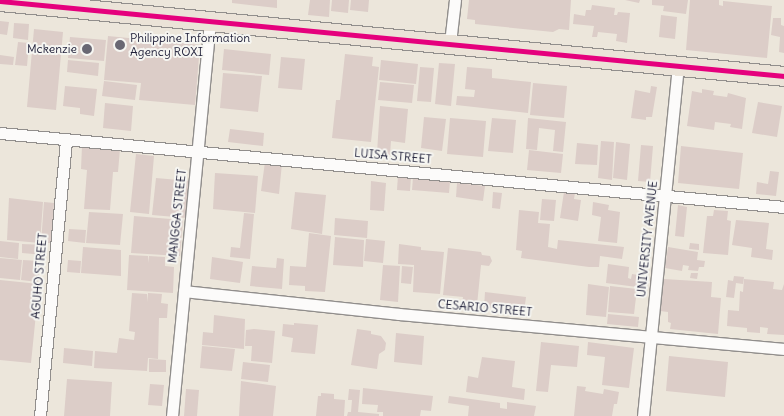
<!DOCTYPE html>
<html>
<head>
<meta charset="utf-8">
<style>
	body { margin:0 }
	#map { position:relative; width:784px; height:416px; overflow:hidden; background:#ece6db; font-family:Delius,sans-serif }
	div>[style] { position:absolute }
	.building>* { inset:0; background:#dccdc8 }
	.roads { filter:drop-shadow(1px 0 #918e8c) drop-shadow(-1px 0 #918e8c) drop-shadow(0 1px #918e8c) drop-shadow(0 -1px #918e8c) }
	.minor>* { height:11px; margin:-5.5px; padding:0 5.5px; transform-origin:5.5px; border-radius:5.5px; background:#fcfbfa }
	.primary>* { height:19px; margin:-9.5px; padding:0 9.5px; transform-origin:9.5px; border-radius:9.5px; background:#ebe3d8 }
	.bus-1>* { height:5px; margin:-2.5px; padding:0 2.5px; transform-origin:2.5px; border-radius:2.5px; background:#e5007d }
	.dots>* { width:14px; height:14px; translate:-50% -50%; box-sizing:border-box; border:2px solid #f6f6f2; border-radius:50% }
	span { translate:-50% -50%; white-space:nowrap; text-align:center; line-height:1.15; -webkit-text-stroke:4px #f6f6f2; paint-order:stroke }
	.poi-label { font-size:12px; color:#22223b }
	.left { translate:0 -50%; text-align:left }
	.right { translate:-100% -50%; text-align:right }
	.street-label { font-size:12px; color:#22223b }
</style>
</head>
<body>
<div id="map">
	<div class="building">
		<div style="clip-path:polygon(232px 0,277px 0,277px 8px,232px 3px)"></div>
		<div style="clip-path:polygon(310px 0,330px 0,329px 17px,308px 15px)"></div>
		<div style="clip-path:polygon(332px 0,349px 0,348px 13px,331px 11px)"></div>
		<div style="clip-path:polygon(351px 0,369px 0,368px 12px,350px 10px)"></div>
		<div style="clip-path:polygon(469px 0,571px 0,569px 30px,559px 29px,553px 32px,475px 24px,475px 20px,467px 19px)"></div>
		<div style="clip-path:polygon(625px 0,640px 0,639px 3px)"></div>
		<div style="clip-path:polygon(652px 0,688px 0,686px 14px,663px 11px,664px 6px,652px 5px)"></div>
		<div style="clip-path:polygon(690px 0,719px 0,719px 5px,723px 6px,723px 1px,772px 6px,767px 58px,686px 50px)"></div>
		<div style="clip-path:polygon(592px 5px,615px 8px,614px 15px,617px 15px,618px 12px,630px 13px,627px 43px,616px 41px,617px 34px,598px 32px,597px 37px,592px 37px,594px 26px,573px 24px,574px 14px,585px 16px,586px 10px,591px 10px)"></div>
		<div style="clip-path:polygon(661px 15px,677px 17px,675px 39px,659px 37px)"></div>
		<div style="clip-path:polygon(773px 18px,781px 18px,781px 25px,784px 26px,784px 53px,779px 52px,780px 37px,771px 35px)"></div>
		<div style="clip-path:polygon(0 21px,9px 22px,7px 35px,0 34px)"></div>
		<div style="clip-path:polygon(14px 23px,29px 24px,28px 40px,13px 38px)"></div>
		<div style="clip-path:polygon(34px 29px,63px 32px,56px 110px,27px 107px)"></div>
		<div style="clip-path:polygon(108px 36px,200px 45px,195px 105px,139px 100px,141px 83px,104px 80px)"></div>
		<div style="clip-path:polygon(70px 37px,106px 40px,104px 61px,68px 58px)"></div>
		<div style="clip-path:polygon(18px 42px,29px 43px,27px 66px,15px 65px)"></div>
		<div style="clip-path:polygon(224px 49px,271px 54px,269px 75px,222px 70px)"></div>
		<div style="clip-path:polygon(345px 54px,373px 57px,372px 66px,379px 67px,371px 142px,332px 138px,336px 100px,340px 100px)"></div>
		<div style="clip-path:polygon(0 55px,14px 57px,13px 65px,0 64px)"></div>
		<div style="clip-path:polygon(281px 57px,305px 59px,302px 90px,278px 88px)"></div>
		<div style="clip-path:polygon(68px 60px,99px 63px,98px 76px,67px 72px)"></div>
		<div style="clip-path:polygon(381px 60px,418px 64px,416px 84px,379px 80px)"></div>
		<div style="clip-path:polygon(439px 63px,455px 64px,451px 106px,435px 104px)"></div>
		<div style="clip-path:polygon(420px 67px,434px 68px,431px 102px,417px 101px)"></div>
		<div style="clip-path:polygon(467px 67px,492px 69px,492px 78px,531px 82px,528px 113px,456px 105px,457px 96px,474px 97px,475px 90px,465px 89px)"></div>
		<div style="clip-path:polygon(223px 73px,262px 76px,258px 112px,220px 108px)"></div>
		<div style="clip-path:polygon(104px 81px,137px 85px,135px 100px,102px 96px)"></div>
		<div style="clip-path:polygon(380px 82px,414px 85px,412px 103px,378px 100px)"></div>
		<div style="clip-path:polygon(533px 83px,567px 86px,564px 118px,530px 115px)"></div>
		<div style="clip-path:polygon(65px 86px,97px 89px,94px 116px,80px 114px,80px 108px,63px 106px)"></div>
		<div style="clip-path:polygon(651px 86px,657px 87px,652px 117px,646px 117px,646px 120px,631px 118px,635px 90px,650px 93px)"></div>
		<div style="clip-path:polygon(702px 89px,714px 91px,713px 95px,727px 97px,728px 93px,746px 98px,742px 129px,730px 127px,731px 124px,715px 122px,714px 130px,687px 126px,692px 91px,702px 93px)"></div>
		<div style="clip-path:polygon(758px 102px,782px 106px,777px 137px,752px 133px)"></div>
		<div style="clip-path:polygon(105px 103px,133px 106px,131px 131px,103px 128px)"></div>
		<div style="clip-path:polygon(380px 106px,408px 109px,405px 143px,391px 141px,390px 155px,377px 153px)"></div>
		<div style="clip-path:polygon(424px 117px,446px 119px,442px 151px,421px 148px)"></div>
		<div style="clip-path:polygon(450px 118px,486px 121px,483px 157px,447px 154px)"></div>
		<div style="clip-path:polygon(492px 118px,516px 120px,513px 153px,488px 151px)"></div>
		<div style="clip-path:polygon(528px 118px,566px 122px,563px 152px,553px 151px,555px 130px,539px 128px,537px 150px,526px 149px)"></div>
		<div style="clip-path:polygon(230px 129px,264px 133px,263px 146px,228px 142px)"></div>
		<div style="clip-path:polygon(601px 141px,614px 142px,612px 180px,598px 178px)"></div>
		<div style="clip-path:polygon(616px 142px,630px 144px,627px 180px,613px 178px)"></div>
		<div style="clip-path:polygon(577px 143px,598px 145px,597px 165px,575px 164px)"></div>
		<div style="clip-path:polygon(641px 145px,653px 146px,650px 182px,638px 181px)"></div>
		<div style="clip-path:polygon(82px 146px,120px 149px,118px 172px,113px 172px,110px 210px,84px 209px,87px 170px,81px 169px)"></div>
		<div style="clip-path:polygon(681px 146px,743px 153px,739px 189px,678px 183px)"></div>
		<div style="clip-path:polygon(529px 150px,563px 154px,561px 173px,527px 170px)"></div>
		<div style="clip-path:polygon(136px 154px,154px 156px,149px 214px,130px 212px)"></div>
		<div style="clip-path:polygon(265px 162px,282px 163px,279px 194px,261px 191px)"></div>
		<div style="clip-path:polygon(770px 171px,779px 172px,776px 196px,756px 194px,757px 182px,768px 184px)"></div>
		<div style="clip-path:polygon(215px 173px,258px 176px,255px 213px,213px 209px)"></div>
		<div style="clip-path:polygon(398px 175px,411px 177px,410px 191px,397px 190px)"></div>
		<div style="clip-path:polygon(413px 177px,450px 181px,449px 193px,412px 190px)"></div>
		<div style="clip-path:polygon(156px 178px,190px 181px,187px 218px,152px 215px)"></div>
		<div style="clip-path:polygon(371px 181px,386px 183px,384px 211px,370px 210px)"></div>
		<div style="clip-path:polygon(457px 183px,485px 186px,483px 201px,456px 197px)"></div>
		<div style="clip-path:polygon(295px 192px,326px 195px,322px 234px,291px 229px)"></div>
		<div style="clip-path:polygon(493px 192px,502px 193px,500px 209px,492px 208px)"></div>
		<div style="clip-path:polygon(564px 192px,575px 193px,574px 199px,581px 200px,578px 221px,560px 218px)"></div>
		<div style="clip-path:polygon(9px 198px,43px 202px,40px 243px,7px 240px)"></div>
		<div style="clip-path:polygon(542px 199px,556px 200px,554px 221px,540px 220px)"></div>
		<div style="clip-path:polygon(44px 202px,54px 203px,51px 243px,41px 243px)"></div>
		<div style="clip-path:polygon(593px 202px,609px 205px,608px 210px,620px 212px,617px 243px,598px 241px,601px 217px,592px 215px)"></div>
		<div style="clip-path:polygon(678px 205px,687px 207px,684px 237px,675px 236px)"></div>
		<div style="clip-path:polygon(519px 210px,539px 212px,538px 223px,550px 224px,548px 247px,557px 249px,558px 240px,624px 247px,622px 259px,600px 256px,599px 267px,589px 267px,521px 258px,522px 251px,516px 250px)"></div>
		<div style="clip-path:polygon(714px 210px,728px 211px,727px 220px,731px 221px,728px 255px,703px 253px,707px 216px,713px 216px)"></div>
		<div style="clip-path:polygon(89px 212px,123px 214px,120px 245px,86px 243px)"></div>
		<div style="clip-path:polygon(244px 213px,254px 214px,250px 259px,230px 257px,231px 247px,240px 248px)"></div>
		<div style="clip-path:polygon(134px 216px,183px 220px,180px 256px,131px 253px)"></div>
		<div style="clip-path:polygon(335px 218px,368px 221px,367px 238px,334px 235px)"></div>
		<div style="clip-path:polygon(736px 220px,769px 223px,766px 249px,773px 250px,772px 260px,751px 257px,752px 248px,732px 245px)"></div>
		<div style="clip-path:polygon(69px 229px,86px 230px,85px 243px,68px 241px)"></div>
		<div style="clip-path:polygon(309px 233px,331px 236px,325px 292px,305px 291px,305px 286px,289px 285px,290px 266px,306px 267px)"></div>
		<div style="clip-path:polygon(335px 237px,364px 240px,363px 267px,333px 265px)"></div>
		<div style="clip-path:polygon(366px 239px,385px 241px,383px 263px,364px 261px)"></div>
		<div style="clip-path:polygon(0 241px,19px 243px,18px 259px,0 257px)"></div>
		<div style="clip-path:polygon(690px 243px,699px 244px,699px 250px,689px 249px)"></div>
		<div style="clip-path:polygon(22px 244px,46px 245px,45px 255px,22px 253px)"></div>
		<div style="clip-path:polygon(399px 244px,421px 247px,421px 250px,444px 252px,440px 294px,413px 292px,414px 265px,398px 264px)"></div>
		<div style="clip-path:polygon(83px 247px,121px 250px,121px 276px,81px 273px)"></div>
		<div style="clip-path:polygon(668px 247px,698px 252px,697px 260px,705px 261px,704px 267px,699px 267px,698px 271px,688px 270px,689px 266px,683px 265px,682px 271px,665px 268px)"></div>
		<div style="clip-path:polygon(448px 248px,481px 252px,482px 255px,490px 256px,492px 261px,489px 266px,481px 265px,477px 305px,462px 304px,463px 297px,443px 295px)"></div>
		<div style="clip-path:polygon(129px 255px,148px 256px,148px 263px,149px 256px,165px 257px,165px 266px,174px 267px,173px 293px,127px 290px)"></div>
		<div style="clip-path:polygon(212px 257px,243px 262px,240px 283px,210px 279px)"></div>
		<div style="clip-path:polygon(0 258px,22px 260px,20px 280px,0 278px)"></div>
		<div style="clip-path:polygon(277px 258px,284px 259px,282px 289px,250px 286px,252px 266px,276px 268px)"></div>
		<div style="clip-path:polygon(23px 260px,40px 261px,38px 282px,21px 280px)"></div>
		<div style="clip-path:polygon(68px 260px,81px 261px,80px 273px,67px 272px)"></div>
		<div style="clip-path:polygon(608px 264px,629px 267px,628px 278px,631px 279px,632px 274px,638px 275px,637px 287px,606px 283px)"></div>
		<div style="clip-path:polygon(383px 265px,400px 266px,398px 302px,380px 300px)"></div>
		<div style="clip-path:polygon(402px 266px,413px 267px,411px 284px,401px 283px)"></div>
		<div style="clip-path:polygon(691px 273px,698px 273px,697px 279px,690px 278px)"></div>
		<div style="clip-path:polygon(734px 276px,744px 277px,743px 284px,736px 283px,734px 298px,726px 297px,728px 280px,733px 281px)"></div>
		<div style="clip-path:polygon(664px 279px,712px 282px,711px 297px,721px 298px,718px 334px,670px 329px,671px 323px,668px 322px,668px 312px,660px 311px)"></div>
		<div style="clip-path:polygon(744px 279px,774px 282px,773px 289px,782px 290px,784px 284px,784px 335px,767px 334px,768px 328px,760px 327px,760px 333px,747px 332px,747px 328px,727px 326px,728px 310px,739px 311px,740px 291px,743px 292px)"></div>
		<div style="clip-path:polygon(0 280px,39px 284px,31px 363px,0 360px)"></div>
		<div style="clip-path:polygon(588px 284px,609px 287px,606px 317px,586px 315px)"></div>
		<div style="clip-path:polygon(610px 286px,637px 289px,634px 314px,608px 312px)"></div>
		<div style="clip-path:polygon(485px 292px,526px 297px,524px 312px,484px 307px)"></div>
		<div style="clip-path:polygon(132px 293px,147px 294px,148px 302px,148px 293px,162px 294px,161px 303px,168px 304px,167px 318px,159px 318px,158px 359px,148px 358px,147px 371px,94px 368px,95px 351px,117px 353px,119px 338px,134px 340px,135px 332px,129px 331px)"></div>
		<div style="clip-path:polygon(608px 314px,639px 317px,638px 327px,607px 324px)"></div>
		<div style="clip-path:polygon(214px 315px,245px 319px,244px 349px,202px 345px,203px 332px,213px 333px)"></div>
		<div style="clip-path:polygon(294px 323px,318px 325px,315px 354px,291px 352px,293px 338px,282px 336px,283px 324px,294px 325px)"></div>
		<div style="clip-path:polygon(254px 329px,275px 331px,272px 363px,251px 361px,252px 346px,245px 346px,246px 330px)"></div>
		<div style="clip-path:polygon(357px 329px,371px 331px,371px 334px,381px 336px,386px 343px,385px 350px,379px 354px,377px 369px,351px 365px)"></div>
		<div style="clip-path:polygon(396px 333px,424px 336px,422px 365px,394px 362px)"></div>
		<div style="clip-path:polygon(541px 342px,579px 346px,577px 367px,551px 365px,548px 392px,536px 391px)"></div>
		<div style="clip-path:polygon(588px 342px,634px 348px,629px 388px,602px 385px,605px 357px,587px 355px)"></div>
		<div style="clip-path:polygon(202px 346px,235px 349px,232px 371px,200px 368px)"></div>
		<div style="clip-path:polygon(64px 348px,93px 351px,92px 366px,63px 363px)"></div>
		<div style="clip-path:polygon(669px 356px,728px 362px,725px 397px,666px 391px)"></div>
		<div style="clip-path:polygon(482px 357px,515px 361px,512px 387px,525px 389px,524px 400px,466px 392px,468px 376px,478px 378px)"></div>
		<div style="clip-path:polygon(149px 359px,166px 360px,166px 372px,149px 372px)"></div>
		<div style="clip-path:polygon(243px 362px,270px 365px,268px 382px,241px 379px)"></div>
		<div style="clip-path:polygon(67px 379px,112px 382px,110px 416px,64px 416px)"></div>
		<div style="clip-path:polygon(241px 381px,276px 386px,273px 416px,239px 416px)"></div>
		<div style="clip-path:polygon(150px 384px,164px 385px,162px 406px,148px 405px)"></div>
		<div style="clip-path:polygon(577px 386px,586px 387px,585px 391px,603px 394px,604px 389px,619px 392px,617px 404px,614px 404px,612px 416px,574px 416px)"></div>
		<div style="clip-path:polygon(363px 388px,433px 396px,431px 411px,421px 410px,420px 416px,383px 416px,383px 412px,377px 412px,378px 405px,362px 404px)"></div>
		<div style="clip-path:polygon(186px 389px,199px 390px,197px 416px,184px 416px)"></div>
		<div style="clip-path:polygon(349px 389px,360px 390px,358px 412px,379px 414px,379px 416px,347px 416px,348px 412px,351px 412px,352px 400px,348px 400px)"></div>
		<div style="clip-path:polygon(321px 393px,334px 394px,334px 399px,345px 400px,344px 416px,316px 416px,318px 396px,321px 396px)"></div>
		<div style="clip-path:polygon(449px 396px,500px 403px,500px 408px,507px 409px,507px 402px,536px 406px,534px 416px,468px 416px,469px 406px,448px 403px)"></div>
	</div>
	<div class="roads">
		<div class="minor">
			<div style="left:450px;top:43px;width:43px;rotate:-83.4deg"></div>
			<div style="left:0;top:133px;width:787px;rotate:5.39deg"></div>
			<div style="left:184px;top:291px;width:216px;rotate:6.1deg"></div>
			<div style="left:399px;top:314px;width:387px;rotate:5.2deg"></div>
			<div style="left:40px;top:416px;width:278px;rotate:-84.6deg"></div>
			<div style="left:172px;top:416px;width:398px;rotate:-84.5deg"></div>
			<div style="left:643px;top:416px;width:352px;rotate:-84.3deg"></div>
		</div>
		<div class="primary">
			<div style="left:0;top:1px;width:788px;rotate:5.46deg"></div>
		</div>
	</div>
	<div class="bus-1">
		<div style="left:0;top:1px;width:788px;rotate:5.46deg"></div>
	</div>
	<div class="dots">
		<div style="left:120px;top:45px;background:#696773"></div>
		<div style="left:87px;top:49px;background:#696773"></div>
	</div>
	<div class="poi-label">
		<span class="left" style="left:130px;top:45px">Philippine Information<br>Agency ROXI</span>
		<span class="right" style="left:77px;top:49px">Mckenzie</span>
	</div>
	<div class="street-label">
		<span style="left:393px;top:156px;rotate:5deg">LUISA STREET</span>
		<span style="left:177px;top:216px;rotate:-84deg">MANGGA STREET</span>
		<span style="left:647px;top:239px;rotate:-84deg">UNIVERSITY AVENUE</span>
		<span style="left:39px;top:276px;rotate:-85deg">AGUHO STREET</span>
		<span style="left:485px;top:308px;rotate:5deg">CESARIO STREET</span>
	</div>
</div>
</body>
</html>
